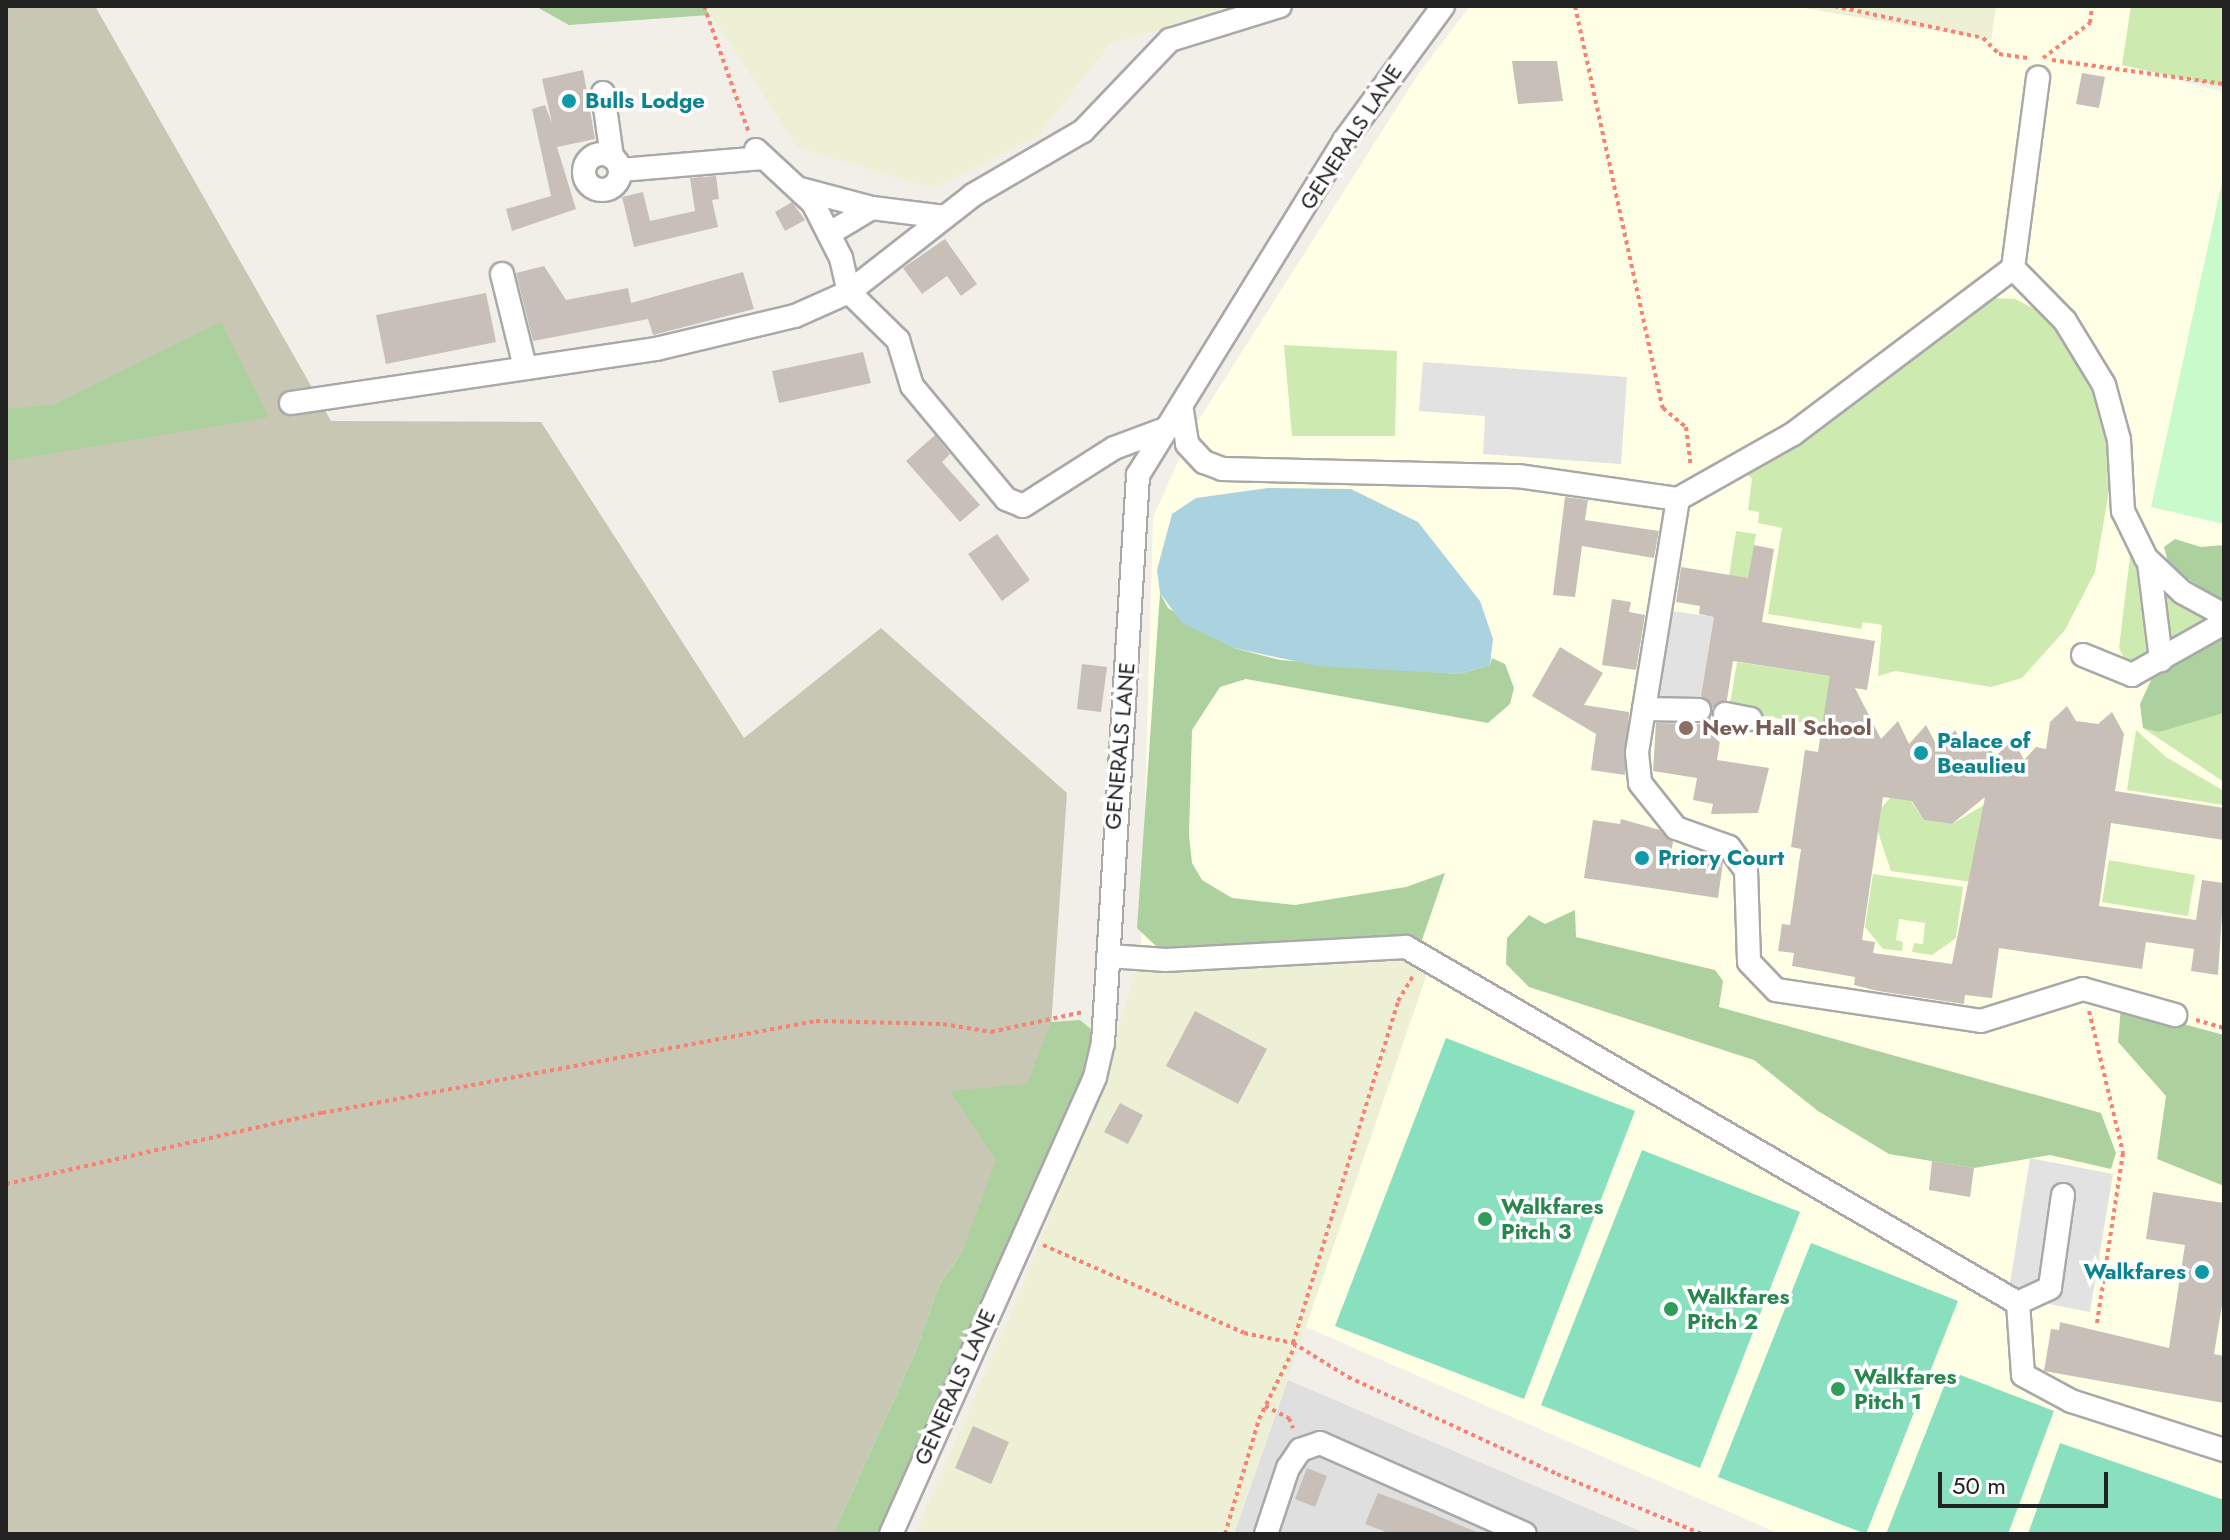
<!DOCTYPE html>
<html>
<head>
<meta charset="utf-8">
<style>
	body { margin:0 }
	#map { position:relative; width:2230px; height:1540px; overflow:hidden; background:#f2efe9; font-family:Jost,sans-serif }
	div>[style] { position:absolute }
	.residential>* { inset:0; background:#e0dfdf }
	.education>* { inset:0; background:#ffffe5 }
	.construction>* { inset:0; background:#c7c7b4 }
	.farmland>* { inset:0; background:#eef0d5 }
	.grass>* { inset:0; background:#cdebb0 }
	.forest>* { inset:0; background:#add19e }
	.park>* { inset:0; background:#c8facc }
	.pitch>* { inset:0; background:#88e0be }
	.parking>* { inset:0; background:#e2e2e2 }
	.water>* { inset:0; background:#aad3df }
	.building>* { inset:0; background:#c7bfb8 }
	.path>* { height:4px; margin-top:-2px; transform-origin:0; background:repeating-linear-gradient(90deg,#fa8072 0 4px,transparent 0 8px) }
	.roads { filter:drop-shadow(2px 0 #a9a9a9) drop-shadow(-2px 0 #a9a9a9) drop-shadow(0 2px #a9a9a9) drop-shadow(0 -2px #a9a9a9) }
	.minor>* { height:22px; margin:-11px; padding:0 11px; transform-origin:11px; border-radius:11px; background:#fff }
	.minor>.ring { margin:-11px; padding:0; box-sizing:content-box; background:none; border:22px solid #fff; border-radius:50% }
	.dots>* { width:22px; height:22px; translate:-50% -50%; box-sizing:border-box; border:4px solid #fff; border-radius:50% }
	span { translate:-50% -50%; white-space:nowrap; text-align:center; line-height:1.15; -webkit-text-stroke:7px #fff; paint-order:stroke }
	.culture-label { font-size:22px; color:#0d838f; font-weight:700 }
	.left { translate:0 -50%; text-align:left }
	.right { translate:-100% -50%; text-align:right }
	.street-label { font-size:22px; color:#222 }
	.education-label { font-size:22px; color:#785e54; font-weight:700 }
	.leisure-label { font-size:22px; color:#27864d; font-weight:700 }
	.frame { position:absolute; inset:0; border:8px solid #222; pointer-events:none }
	.scale { position:absolute; left:1938px; top:1472px; width:170px; height:36px; box-sizing:border-box; border:4px solid #222; border-top:0; padding-left:10px; font-size:24px; line-height:28px; white-space:nowrap; color:#222; -webkit-text-stroke:6px #fff; paint-order:stroke }
</style>
</head>
<body>
<div id="map">
	<div class="residential">
		<div style="clip-path:polygon(1288px 1380px,1647px 1534px,1234px 1534px)"></div>
	</div>
	<div class="education">
		<div style="clip-path:polygon(1470px 6px,1793px 6px,1991px 40px,1996px 6px,2131px 6px,2123px 65px,2224px 92px,2224px 1534px,1780px 1534px,1306px 1327px,1427px 971px,1141px 947px,1153px 518px,1191px 432px,1419px 73px)"></div>
	</div>
	<div class="construction">
		<div style="clip-path:polygon(6px 6px,95px 6px,331px 421px,541px 422px,744px 738px,881px 628px,1067px 793px,1051px 1027px,962px 1252px,939px 1285px,915px 1353px,833px 1534px,6px 1534px)"></div>
	</div>
	<div class="farmland">
		<div style="clip-path:polygon(705px 6px,1243px 6px,1110px 44px,1038px 136px,932px 189px,797px 147px)"></div>
		<div style="clip-path:polygon(1793px 6px,1996px 6px,1991px 40px)"></div>
		<div style="clip-path:polygon(1392px 939px,1428px 971px,1234px 1534px,915px 1534px,1026px 1278px,1111px 1056px,1141px 947px)"></div>
	</div>
	<div class="grass">
		<div style="clip-path:polygon(2131px 6px,2224px 6px,2224px 87px,2122px 65px)"></div>
		<div style="clip-path:polygon(1990px 298px,2015px 299px,2039px 311px,2080px 361px,2097px 395px,2108px 434px,2111px 479px,2095px 572px,2065px 630px,2022px 678px,1991px 687px,1895px 671px,1878px 676px,1882px 625px,1863px 622px,1861px 629px,1768px 614px,1782px 528px,1758px 523px,1759px 512px,1748px 510px,1752px 479px,1746px 472px)"></div>
		<div style="clip-path:polygon(1284px 345px,1397px 351px,1395px 436px,1292px 436px)"></div>
		<div style="clip-path:polygon(1736px 531px,1756px 534px,1744px 605px,1727px 589px)"></div>
		<div style="clip-path:polygon(2130px 556px,2144px 572px,2155px 657px,2127px 664px,2119px 648px)"></div>
		<div style="clip-path:polygon(2156px 583px,2214px 621px,2165px 651px)"></div>
		<div style="clip-path:polygon(1737px 662px,1830px 676px,1835px 684px,1822px 726px,1729px 710px)"></div>
		<div style="clip-path:polygon(2224px 713px,2224px 782px,2143px 728px,2170px 728px)"></div>
		<div style="clip-path:polygon(2136px 730px,2166px 757px,2224px 791px,2224px 805px,2127px 790px)"></div>
		<div style="clip-path:polygon(1890px 798px,1909px 798px,1924px 820px,1952px 824px,1984px 805px,1972px 882px,1891px 871px,1878px 832px,1881px 808px)"></div>
		<div style="clip-path:polygon(2109px 860px,2195px 875px,2188px 916px,2102px 902px)"></div>
		<div style="clip-path:polygon(1873px 874px,1963px 887px,1956px 938px,1932px 955px,1912px 952px,1914px 943px,1923px 944px,1925px 923px,1899px 919px,1896px 940px,1903px 942px,1902px 951px,1883px 949px,1865px 927px)"></div>
	</div>
	<div class="forest">
		<div style="clip-path:polygon(535px 6px,705px 6px,709px 15px,569px 25px)"></div>
		<div style="clip-path:polygon(221px 322px,269px 417px,6px 461px,6px 409px,53px 405px)"></div>
		<div style="clip-path:polygon(2175px 539px,2201px 547px,2224px 545px,2224px 603px,2169px 566px,2164px 547px)"></div>
		<div style="clip-path:polygon(1160px 593px,1168px 608px,1234px 648px,1280px 660px,1459px 674px,1490px 665px,1492px 658px,1505px 664px,1514px 688px,1510px 704px,1488px 723px,1246px 679px,1220px 687px,1192px 730px,1189px 835px,1192px 863px,1202px 880px,1232px 898px,1295px 905px,1406px 887px,1445px 873px,1422px 940px,1392px 935px,1173px 951px,1158px 948px,1137px 928px)"></div>
		<div style="clip-path:polygon(2224px 632px,2224px 713px,2159px 732px,2143px 728px,2140px 704px,2152px 678px)"></div>
		<div style="clip-path:polygon(1575px 910px,1576px 937px,1715px 970px,1723px 981px,1719px 1007px,2101px 1113px,2116px 1153px,2111px 1169px,2050px 1155px,1974px 1168px,1889px 1154px,1818px 1111px,1754px 1060px,1529px 987px,1506px 964px,1507px 938px,1529px 915px,1545px 924px)"></div>
		<div style="clip-path:polygon(2121px 1007px,2224px 1035px,2224px 1186px,2157px 1159px,2166px 1096px,2118px 1042px)"></div>
		<div style="clip-path:polygon(1080px 1020px,1091px 1029px,1089px 1065px,962px 1343px,889px 1534px,833px 1534px,915px 1353px,939px 1285px,962px 1252px,996px 1160px,950px 1091px,1027px 1084px,1051px 1022px)"></div>
	</div>
	<div class="park">
		<div style="clip-path:polygon(2224px 173px,2224px 524px,2151px 507px)"></div>
	</div>
	<div class="pitch">
		<div style="clip-path:polygon(1446px 1038px,1635px 1111px,1524px 1399px,1335px 1326px)"></div>
		<div style="clip-path:polygon(1642px 1150px,1800px 1212px,1700px 1468px,1541px 1405px)"></div>
		<div style="clip-path:polygon(1811px 1243px,1958px 1301px,1866px 1534px,1718px 1477px)"></div>
		<div style="clip-path:polygon(1950px 1371px,2054px 1411px,2008px 1534px,1886px 1534px)"></div>
		<div style="clip-path:polygon(2060px 1443px,2224px 1500px,2224px 1534px,2028px 1534px)"></div>
	</div>
	<div class="parking">
		<div style="clip-path:polygon(1423px 362px,1627px 377px,1621px 464px,1483px 454px,1485px 416px,1419px 411px)"></div>
		<div style="clip-path:polygon(1672px 611px,1714px 617px,1698px 715px,1654px 708px)"></div>
		<div style="clip-path:polygon(2030px 1158px,2113px 1174px,2090px 1312px,2008px 1296px)"></div>
	</div>
	<div class="water">
		<div style="clip-path:polygon(1268px 488px,1351px 489px,1418px 522px,1480px 601px,1493px 639px,1490px 665px,1459px 674px,1318px 666px,1234px 648px,1182px 623px,1160px 593px,1157px 570px,1172px 514px,1196px 498px)"></div>
	</div>
	<div class="building">
		<div style="clip-path:polygon(1512px 61px,1557px 61px,1563px 101px,1518px 104px)"></div>
		<div style="clip-path:polygon(583px 70px,595px 139px,557px 147px,576px 209px,512px 231px,506px 209px,551px 196px,532px 109px,545px 105px,552px 123px,542px 79px)"></div>
		<div style="clip-path:polygon(2082px 73px,2105px 77px,2099px 108px,2076px 104px)"></div>
		<div style="clip-path:polygon(716px 176px,719px 199px,712px 200px,718px 227px,634px 247px,622px 197px,643px 192px,650px 221px,695px 211px,690px 178px)"></div>
		<div style="clip-path:polygon(792px 202px,805px 220px,785px 231px,775px 212px)"></div>
		<div style="clip-path:polygon(945px 239px,977px 284px,961px 296px,947px 276px,922px 294px,903px 268px)"></div>
		<div style="clip-path:polygon(544px 266px,566px 300px,628px 288px,631px 303px,743px 272px,754px 309px,653px 335px,648px 319px,533px 341px,516px 273px)"></div>
		<div style="clip-path:polygon(486px 293px,496px 342px,386px 364px,376px 315px)"></div>
		<div style="clip-path:polygon(863px 352px,871px 383px,779px 403px,772px 371px)"></div>
		<div style="clip-path:polygon(935px 435px,950px 454px,942px 462px,980px 505px,960px 522px,906px 461px)"></div>
		<div style="clip-path:polygon(1565px 497px,1588px 500px,1585px 520px,1659px 531px,1654px 558px,1582px 546px,1575px 597px,1553px 595px)"></div>
		<div style="clip-path:polygon(997px 534px,1030px 580px,1002px 601px,968px 554px)"></div>
		<div style="clip-path:polygon(evenodd,1754px 545px,1774px 549px,1762px 622px,1875px 641px,1867px 690px,1855px 688px,1881px 739px,1898px 721px,1909px 744px,1926px 725px,1938px 748px,1955px 730px,1967px 751px,1984px 734px,1995px 757px,2013px 739px,2024px 760px,2036px 747px,2046px 749px,2050px 722px,2067px 706px,2076px 721px,2098px 724px,2112px 712px,2124px 734px,2115px 791px,2224px 808px,2224px 840px,2111px 823px,2099px 906px,2196px 920px,2202px 880px,2224px 883px,2218px 975px,2191px 971px,2194px 949px,2146px 942px,2142px 969px,1999px 948px,1992px 998px,1965px 995px,1964px 1004px,1878px 991px,1854px 985px,1855px 977px,1792px 966px,1794px 953px,1778px 951px,1782px 924px,1790px 925px,1801px 849px,1791px 847px,1805px 750px,1818px 752px,1830px 676px,1733px 661px,1727px 700px,1713px 708px,1701px 696px,1714px 617px,1699px 614px,1700px 606px,1676px 602px,1681px 567px,1748px 578px,1754px 545px,1883px 797px,1912px 801px,1924px 820px,1952px 824px,1985px 797px,1952px 964px,1873px 953px,1875px 942px,1862px 940px,1883px 797px)"></div>
		<div style="clip-path:polygon(1612px 599px,1631px 602px,1629px 612px,1645px 615px,1636px 670px,1602px 665px)"></div>
		<div style="clip-path:polygon(1560px 647px,1603px 673px,1584px 705px,1629px 712px,1625px 775px,1591px 770px,1596px 734px,1532px 696px)"></div>
		<div style="clip-path:polygon(1082px 664px,1107px 667px,1101px 712px,1077px 709px)"></div>
		<div style="clip-path:polygon(1711px 716px,1722px 728px,1717px 760px,1769px 768px,1758px 813px,1711px 814px,1713px 804px,1693px 800px,1697px 778px,1653px 771px,1656px 723px,1700px 724px)"></div>
		<div style="clip-path:polygon(1621px 819px,1660px 830px,1673px 842px,1671px 854px,1723px 862px,1718px 898px,1584px 878px,1593px 820px,1620px 824px)"></div>
		<div style="clip-path:polygon(1195px 1011px,1267px 1049px,1238px 1104px,1166px 1066px)"></div>
		<div style="clip-path:polygon(1120px 1103px,1143px 1115px,1128px 1144px,1104px 1132px)"></div>
		<div style="clip-path:polygon(1932px 1161px,1974px 1168px,1970px 1197px,1929px 1190px)"></div>
		<div style="clip-path:polygon(2153px 1192px,2224px 1203px,2224px 1293px,2214px 1354px,2224px 1356px,2224px 1403px,2044px 1371px,2051px 1329px,2059px 1330px,2060px 1322px,2169px 1348px,2185px 1245px,2146px 1239px)"></div>
		<div style="clip-path:polygon(973px 1426px,1009px 1442px,991px 1484px,955px 1468px)"></div>
		<div style="clip-path:polygon(1307px 1468px,1327px 1476px,1315px 1507px,1295px 1499px)"></div>
		<div style="clip-path:polygon(1378px 1493px,1426px 1511px,1481px 1534px,1391px 1534px,1365px 1524px)"></div>
	</div>
	<div class="path">
		<div style="left:704px;top:6px;width:135px;rotate:70.5deg"></div>
		<div style="left:1575px;top:6px;width:412px;rotate:77.7deg"></div>
		<div style="left:1663px;top:408px;width:30px;rotate:40deg"></div>
		<div style="left:1686px;top:427px;width:39px;rotate:83deg"></div>
		<div style="left:1834px;top:6px;width:152px;rotate:12.1deg"></div>
		<div style="left:1983px;top:38px;width:23px;rotate:45deg"></div>
		<div style="left:1999px;top:54px;width:29px;rotate:8deg"></div>
		<div style="left:2043px;top:58px;width:59px;rotate:-36.7deg"></div>
		<div style="left:2090px;top:23px;width:17px;rotate:-83deg"></div>
		<div style="left:2052px;top:60px;width:174px;rotate:7.9deg"></div>
		<div style="left:2089px;top:1011px;width:146px;rotate:76.5deg"></div>
		<div style="left:2123px;top:1153px;width:172px;rotate:98.7deg"></div>
		<div style="left:2196px;top:1020px;width:29px;rotate:16deg"></div>
		<div style="left:6px;top:1184px;width:324px;rotate:-12.7deg"></div>
		<div style="left:322px;top:1113px;width:502px;rotate:-10.55deg"></div>
		<div style="left:816px;top:1021px;width:127px;rotate:1.4deg"></div>
		<div style="left:943px;top:1024px;width:49px;rotate:9.5deg"></div>
		<div style="left:991px;top:1032px;width:94px;rotate:-12.3deg"></div>
		<div style="left:1043px;top:1245px;width:219px;rotate:23.6deg"></div>
		<div style="left:1244px;top:1333px;width:50px;rotate:11.5deg"></div>
		<div style="left:1293px;top:1343px;width:65px;rotate:31.7deg"></div>
		<div style="left:1348px;top:1377px;width:230px;rotate:24.9deg"></div>
		<div style="left:1557px;top:1474px;width:157px;rotate:22.5deg"></div>
		<div style="left:1293px;top:1343px;width:358px;rotate:-72.9deg"></div>
		<div style="left:1398px;top:1001px;width:31px;rotate:-59deg"></div>
		<div style="left:1265px;top:1406px;width:27px;rotate:27deg"></div>
		<div style="left:1289px;top:1418px;width:11px;rotate:68deg"></div>
		<div style="left:1225px;top:1534px;width:120px;rotate:-73.5deg"></div>
		<div style="left:1259px;top:1419px;width:81px;rotate:-63.7deg"></div>
	</div>
	<div class="roads">
		<div class="minor">
			<div style="left:603px;top:93px;width:65px;rotate:82deg"></div>
			<div style="left:756px;top:150px;width:78px;rotate:42.9deg"></div>
			<div style="left:813px;top:203px;width:62px;rotate:63deg"></div>
			<div style="left:841px;top:258px;width:35px;rotate:77deg"></div>
			<div style="left:849px;top:292px;width:69px;rotate:44.4deg"></div>
			<div style="left:898px;top:340px;width:48px;rotate:73.1deg"></div>
			<div style="left:912px;top:386px;width:147px;rotate:50.2deg"></div>
			<div style="left:1006px;top:499px;width:18px;rotate:22deg"></div>
			<div style="left:1023px;top:506px;width:108px;rotate:-32.5deg"></div>
			<div style="left:1114px;top:448px;width:58px;rotate:-20.3deg"></div>
			<div class="ring" style="left:584px;top:154px;width:14px;height:14px"></div>
			<div style="left:620px;top:170px;width:144px;rotate:-4.8deg"></div>
			<div style="left:800px;top:189px;width:74px;rotate:14.8deg"></div>
			<div style="left:872px;top:208px;width:73px;rotate:7.1deg"></div>
			<div style="left:830px;top:233px;width:49px;rotate:-30.8deg"></div>
			<div style="left:2013px;top:268px;width:74px;rotate:45.5deg"></div>
			<div style="left:2065px;top:321px;width:75px;rotate:58.6deg"></div>
			<div style="left:2104px;top:385px;width:57px;rotate:74.7deg"></div>
			<div style="left:2119px;top:440px;width:71px;rotate:86.8deg"></div>
			<div style="left:2123px;top:511px;width:52px;rotate:63.9deg"></div>
			<div style="left:2146px;top:558px;width:50px;rotate:43.4deg"></div>
			<div style="left:2182px;top:592px;width:48px;rotate:28.7deg"></div>
			<div style="left:2013px;top:268px;width:192px;rotate:-82.5deg"></div>
			<div style="left:502px;top:274px;width:96px;rotate:76.1deg"></div>
			<div style="left:291px;top:403px;width:369px;rotate:-8.4deg"></div>
			<div style="left:656px;top:349px;width:143px;rotate:-13.4deg"></div>
			<div style="left:795px;top:316px;width:59px;rotate:-24deg"></div>
			<div style="left:849px;top:292px;width:157px;rotate:-38deg"></div>
			<div style="left:973px;top:195px;width:127px;rotate:-30.2deg"></div>
			<div style="left:1083px;top:131px;width:126px;rotate:-46.3deg"></div>
			<div style="left:1170px;top:40px;width:115px;rotate:-17.2deg"></div>
			<div style="left:1182px;top:411px;width:33px;rotate:81deg"></div>
			<div style="left:1187px;top:444px;width:25px;rotate:47deg"></div>
			<div style="left:1204px;top:462px;width:19px;rotate:21deg"></div>
			<div style="left:1222px;top:469px;width:296px;rotate:1.4deg"></div>
			<div style="left:1518px;top:476px;width:162px;rotate:8.2deg"></div>
			<div style="left:1678px;top:499px;width:132px;rotate:-29.5deg"></div>
			<div style="left:1793px;top:434px;width:276px;rotate:-37deg"></div>
			<div style="left:1678px;top:499px;width:257px;rotate:99.2deg"></div>
			<div style="left:1637px;top:753px;width:30px;rotate:84deg"></div>
			<div style="left:1640px;top:783px;width:58px;rotate:51.3deg"></div>
			<div style="left:1676px;top:828px;width:56px;rotate:19.7deg"></div>
			<div style="left:1729px;top:847px;width:29px;rotate:54deg"></div>
			<div style="left:1746px;top:870px;width:92px;rotate:88.1deg"></div>
			<div style="left:1749px;top:962px;width:39px;rotate:46deg"></div>
			<div style="left:1776px;top:990px;width:207px;rotate:8.6deg"></div>
			<div style="left:1981px;top:1021px;width:107px;rotate:-17.4deg"></div>
			<div style="left:2083px;top:989px;width:96px;rotate:15.8deg"></div>
			<div style="left:2149px;top:563px;width:98px;rotate:82.9deg"></div>
			<div style="left:2083px;top:655px;width:53px;rotate:22.2deg"></div>
			<div style="left:2132px;top:675px;width:106px;rotate:-29.5deg"></div>
			<div style="left:1644px;top:709px;width:55px;rotate:1deg"></div>
			<div style="left:1725px;top:714px;width:26px;rotate:11deg"></div>
			<div style="left:1109px;top:956px;width:57px;rotate:4deg"></div>
			<div style="left:1166px;top:960px;width:240px;rotate:-3.1deg"></div>
			<div style="left:1406px;top:947px;width:708px;rotate:30.19deg"></div>
			<div style="left:2063px;top:1195px;width:94px;rotate:98deg"></div>
			<div style="left:2050px;top:1288px;width:35px;rotate:155deg"></div>
			<div style="left:2018px;top:1303px;width:72px;rotate:86deg"></div>
			<div style="left:2023px;top:1375px;width:55px;rotate:28.4deg"></div>
			<div style="left:2071px;top:1401px;width:161px;rotate:17.8deg"></div>
			<div style="left:891px;top:1534px;width:500px;rotate:-65.94deg"></div>
			<div style="left:1095px;top:1077px;width:35px;rotate:-77deg"></div>
			<div style="left:1103px;top:1043px;width:569px;rotate:-86.47deg"></div>
			<div style="left:1138px;top:475px;width:392px;rotate:-58.3deg"></div>
			<div style="left:1344px;top:141px;width:167px;rotate:-53.7deg"></div>
			<div style="left:1266px;top:1534px;width:70px;rotate:-71.6deg"></div>
			<div style="left:1288px;top:1468px;width:22px;rotate:-56deg"></div>
			<div style="left:1300px;top:1450px;width:21px;rotate:-19deg"></div>
			<div style="left:1320px;top:1443px;width:224px;rotate:23.9deg"></div>
		</div>
	</div>
	<div class="dots">
		<div style="left:569px;top:101px;background:#0f9aa8"></div>
		<div style="left:1686px;top:728px;background:#8d6e63"></div>
		<div style="left:1921px;top:753px;background:#0f9aa8"></div>
		<div style="left:1642px;top:858px;background:#0f9aa8"></div>
		<div style="left:1485px;top:1219px;background:#2e9e5b"></div>
		<div style="left:2202px;top:1272px;background:#0f9aa8"></div>
		<div style="left:1671px;top:1309px;background:#2e9e5b"></div>
		<div style="left:1838px;top:1389px;background:#2e9e5b"></div>
	</div>
	<div class="culture-label">
		<span class="left" style="left:585px;top:101px">Bulls Lodge</span>
		<span class="left" style="left:1937px;top:753px">Palace of<br>Beaulieu</span>
		<span class="left" style="left:1658px;top:858px">Priory Court</span>
		<span class="right" style="left:2186px;top:1272px">Walkfares</span>
	</div>
	<div class="street-label">
		<span style="left:1351px;top:137px;rotate:-57deg">GENERALS LANE</span>
		<span style="left:1120px;top:746px;rotate:-85deg">GENERALS LANE</span>
		<span style="left:955px;top:1387px;rotate:-66deg">GENERALS LANE</span>
	</div>
	<div class="education-label">
		<span class="left" style="left:1702px;top:728px">New Hall School</span>
	</div>
	<div class="leisure-label">
		<span class="left" style="left:1501px;top:1219px">Walkfares<br>Pitch 3</span>
		<span class="left" style="left:1687px;top:1309px">Walkfares<br>Pitch 2</span>
		<span class="left" style="left:1854px;top:1389px">Walkfares<br>Pitch 1</span>
	</div>
	<div class="frame"></div>
	<div class="scale">50 m</div>
</div>
</body>
</html>
